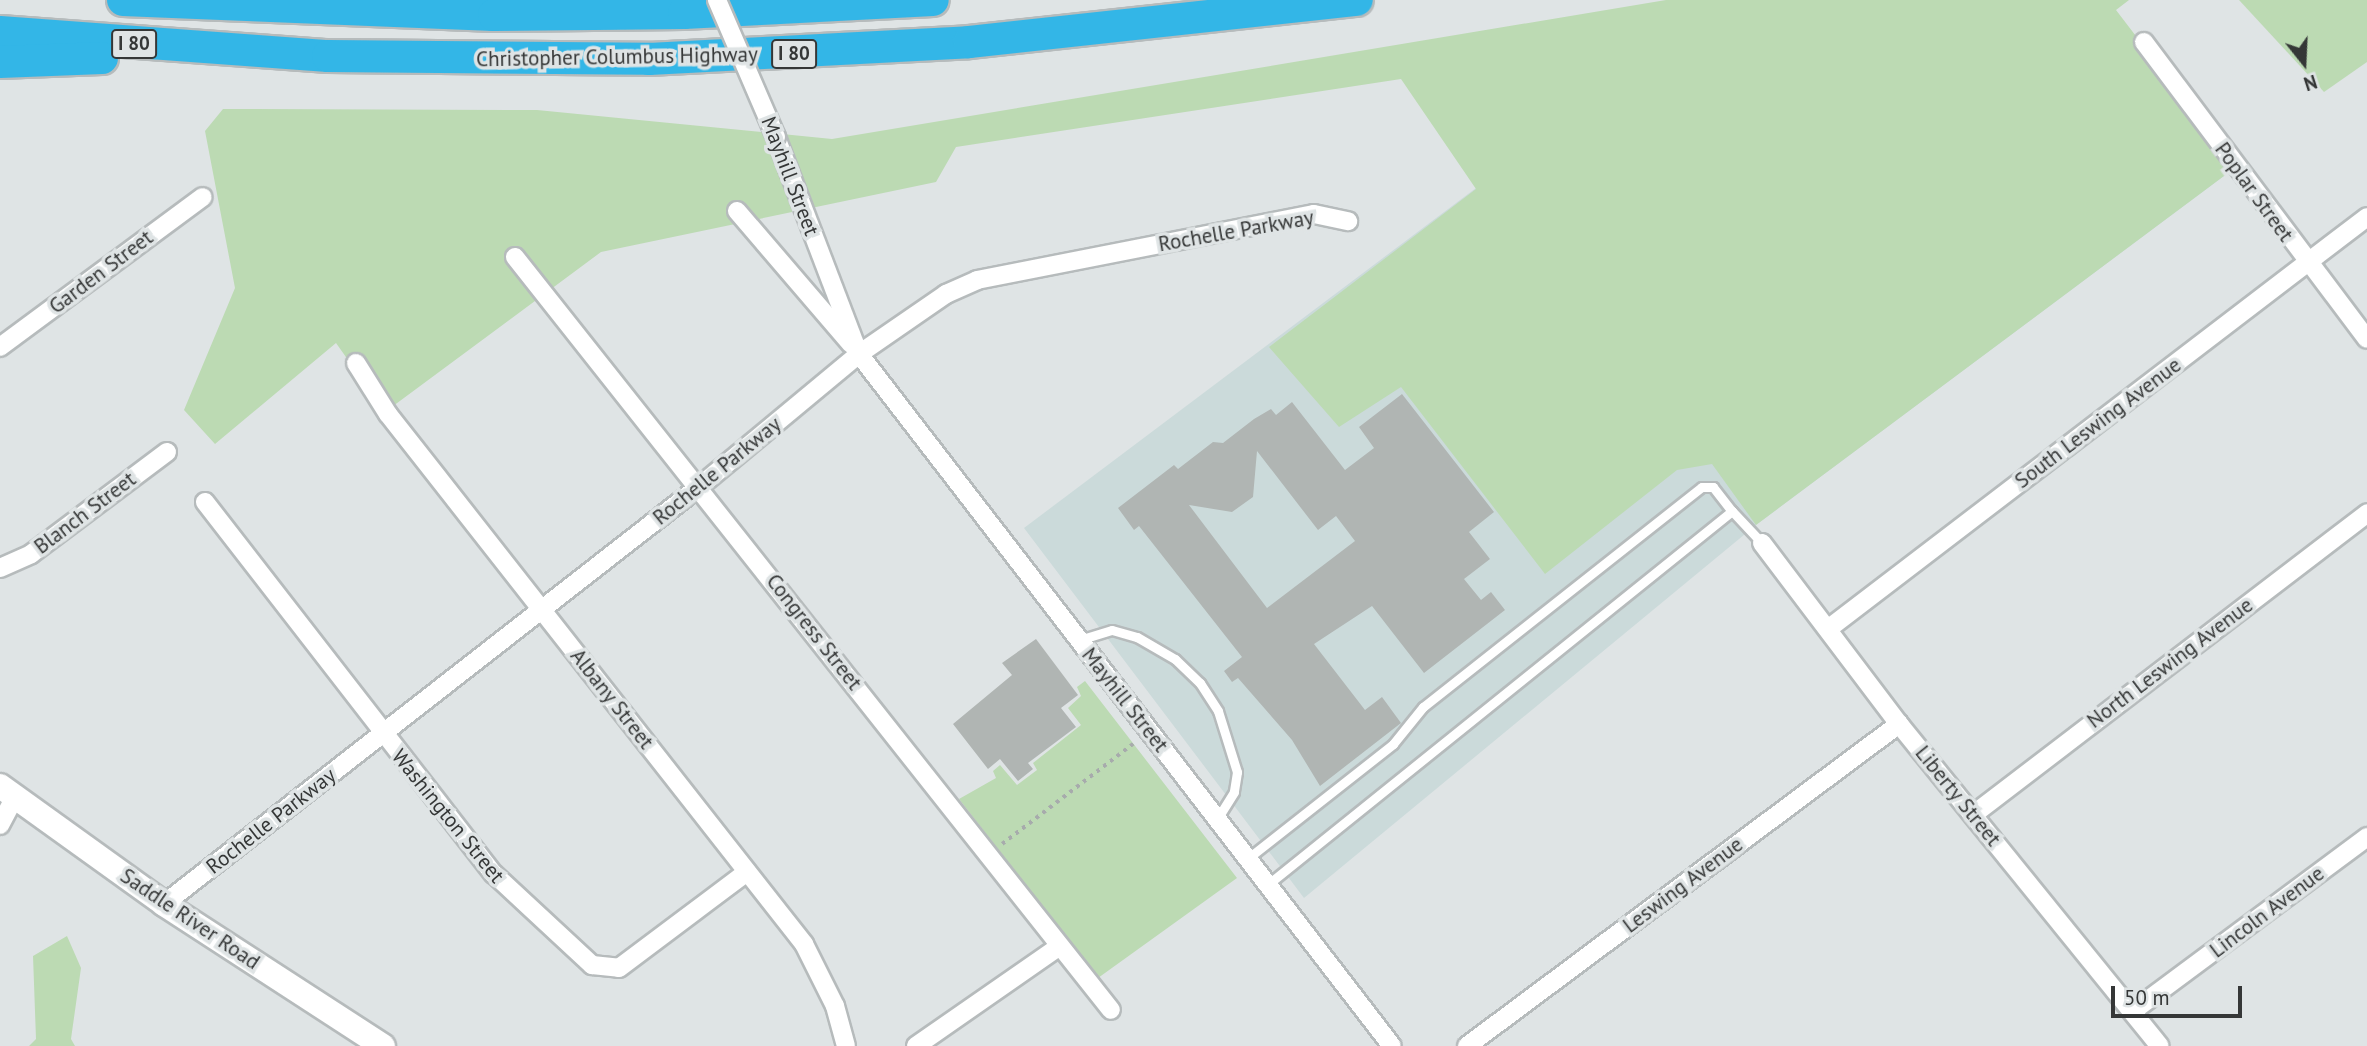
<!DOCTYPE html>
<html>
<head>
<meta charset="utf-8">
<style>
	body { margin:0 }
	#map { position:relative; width:2367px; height:1046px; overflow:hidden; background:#dfe4e5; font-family:"PT Sans",sans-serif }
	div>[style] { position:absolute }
	.built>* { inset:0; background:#cbdada }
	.green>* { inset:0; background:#bcdab3 }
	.building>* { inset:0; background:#b0b5b3 }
	.path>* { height:3.5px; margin-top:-1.75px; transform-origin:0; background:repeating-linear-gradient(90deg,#a7abac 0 3.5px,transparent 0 8.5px) }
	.roads { filter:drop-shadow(2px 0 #b6bbbc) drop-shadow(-2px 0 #b6bbbc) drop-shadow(0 2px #b6bbbc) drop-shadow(0 -2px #b6bbbc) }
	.lane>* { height:9px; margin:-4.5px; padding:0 4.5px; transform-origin:4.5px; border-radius:4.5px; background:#fff }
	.street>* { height:18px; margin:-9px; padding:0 9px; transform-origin:9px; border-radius:9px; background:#fff }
	.secondary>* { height:24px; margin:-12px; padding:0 12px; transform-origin:12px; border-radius:12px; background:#fff }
	.highway>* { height:32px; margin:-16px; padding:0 16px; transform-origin:16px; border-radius:16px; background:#33b6e7 }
	.bridges { filter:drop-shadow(2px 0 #b6bbbc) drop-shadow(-2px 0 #b6bbbc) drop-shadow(0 2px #b6bbbc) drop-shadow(0 -2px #b6bbbc) }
	.street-bridge>* { height:18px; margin:-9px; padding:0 9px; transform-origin:9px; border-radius:9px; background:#fff }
	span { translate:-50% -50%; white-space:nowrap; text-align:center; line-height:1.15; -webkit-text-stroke:7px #dfe4e5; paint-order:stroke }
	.shield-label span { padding:2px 5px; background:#dfe4e5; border:2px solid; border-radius:5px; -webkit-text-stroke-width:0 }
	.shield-label { font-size:19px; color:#353737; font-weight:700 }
	.street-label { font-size:21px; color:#353737 }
	.north { position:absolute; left:2269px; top:28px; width:70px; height:70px; -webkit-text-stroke:5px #dfe4e5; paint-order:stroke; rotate:162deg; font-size:19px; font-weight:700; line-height:28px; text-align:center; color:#353737 }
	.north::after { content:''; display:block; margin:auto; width:24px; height:32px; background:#353737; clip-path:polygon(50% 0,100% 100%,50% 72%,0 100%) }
	.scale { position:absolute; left:2111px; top:986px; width:131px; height:32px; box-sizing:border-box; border:4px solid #353737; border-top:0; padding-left:9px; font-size:21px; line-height:24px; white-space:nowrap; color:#353737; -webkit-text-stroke:5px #dfe4e5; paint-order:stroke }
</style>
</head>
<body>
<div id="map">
	<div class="built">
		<div style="clip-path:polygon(2236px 167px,1756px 525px,1304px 898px,1024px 528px,1476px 188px)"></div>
	</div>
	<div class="green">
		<div style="clip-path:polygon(1666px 0,2129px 0,2116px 10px,2236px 167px,1756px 525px,1712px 464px,1677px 470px,1545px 574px,1401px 387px,1339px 427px,1269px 347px,1476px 189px,1401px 79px,956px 147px,936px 182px,601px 252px,385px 412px,336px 343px,215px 444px,184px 410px,235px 288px,205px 131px,223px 109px,537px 110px,832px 139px)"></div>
		<div style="clip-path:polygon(2239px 0,2367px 0,2367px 62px,2324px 92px)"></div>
		<div style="clip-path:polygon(1085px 681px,1237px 878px,1098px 978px,959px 799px,996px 778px,993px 771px,1000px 765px,1017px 785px,1037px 770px,1033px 763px,1081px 725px,1068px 708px,1081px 696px,1077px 687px)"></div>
		<div style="clip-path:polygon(67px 936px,81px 968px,71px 1039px,75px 1046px,29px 1046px,36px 1039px,33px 956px)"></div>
	</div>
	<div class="building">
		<div style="clip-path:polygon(evenodd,1402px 394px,1494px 512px,1469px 532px,1490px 559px,1464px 579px,1481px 600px,1491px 592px,1505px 610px,1424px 673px,1372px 606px,1314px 644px,1365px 710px,1382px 697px,1401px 723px,1320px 786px,1292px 740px,1238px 678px,1232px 682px,1224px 671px,1242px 657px,1139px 526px,1134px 530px,1118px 508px,1174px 465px,1178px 469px,1213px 442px,1223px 443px,1254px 419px,1271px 409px,1276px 415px,1292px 402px,1345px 470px,1374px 448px,1359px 427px,1402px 394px,1257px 451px,1318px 530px,1336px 516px,1355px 541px,1267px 608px,1189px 505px,1232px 512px,1253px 497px,1257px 451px)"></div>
		<div style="clip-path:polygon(1036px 639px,1078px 695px,1061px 708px,1076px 727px,1028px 763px,1033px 769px,1018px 781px,1000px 759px,988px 769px,953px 724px,1012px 675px,1002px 663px)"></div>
	</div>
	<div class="path">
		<div style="left:1002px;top:844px;width:165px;rotate:-37.4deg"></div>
	</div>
	<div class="roads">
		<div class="lane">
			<div style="left:1732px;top:511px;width:44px;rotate:46.8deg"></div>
			<div style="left:1079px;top:640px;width:34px;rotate:-17deg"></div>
			<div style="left:1112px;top:630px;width:26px;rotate:16deg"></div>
			<div style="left:1137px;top:637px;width:44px;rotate:30.1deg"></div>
			<div style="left:1175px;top:659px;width:35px;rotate:44deg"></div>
			<div style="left:1200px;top:683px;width:33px;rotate:57deg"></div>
			<div style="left:1218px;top:711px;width:64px;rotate:72.7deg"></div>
			<div style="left:1237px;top:772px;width:20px;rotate:99deg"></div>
			<div style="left:1234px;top:792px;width:32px;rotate:122deg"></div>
			<div style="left:1247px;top:859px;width:186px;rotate:-38.2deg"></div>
			<div style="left:1393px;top:744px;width:48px;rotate:-51deg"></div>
			<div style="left:1423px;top:707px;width:355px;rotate:-38.3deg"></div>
			<div style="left:1702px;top:487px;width:11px"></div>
			<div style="left:1713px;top:487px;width:31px;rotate:52deg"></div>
			<div style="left:1732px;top:511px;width:597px;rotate:141.19deg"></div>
		</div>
		<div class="street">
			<div style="left:2144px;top:42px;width:371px;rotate:53.1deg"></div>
			<div style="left:776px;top:137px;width:232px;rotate:69.1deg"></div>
			<div style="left:859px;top:354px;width:873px;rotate:52.4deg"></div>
			<div style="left:737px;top:211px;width:175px;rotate:49.4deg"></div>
			<div style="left:515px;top:257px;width:960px;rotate:51.64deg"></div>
			<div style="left:0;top:347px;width:252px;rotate:-36.5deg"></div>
			<div style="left:356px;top:363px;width:60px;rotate:57.9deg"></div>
			<div style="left:388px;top:414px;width:674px;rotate:51.87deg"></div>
			<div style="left:804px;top:944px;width:69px;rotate:63.4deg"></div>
			<div style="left:835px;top:1006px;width:41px;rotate:74.6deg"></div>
			<div style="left:205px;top:502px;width:471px;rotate:52.2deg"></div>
			<div style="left:494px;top:874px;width:134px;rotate:42.9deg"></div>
			<div style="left:592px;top:965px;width:27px;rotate:6deg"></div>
			<div style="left:619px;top:968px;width:160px;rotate:-36.9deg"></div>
			<div style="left:1762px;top:543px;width:227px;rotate:52.9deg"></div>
			<div style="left:1899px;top:724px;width:414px;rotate:51deg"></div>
			<div style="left:0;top:568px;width:34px;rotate:-24deg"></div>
			<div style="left:31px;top:554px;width:170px;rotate:-36.9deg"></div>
			<div style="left:1828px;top:629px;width:678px;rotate:-37.39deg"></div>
			<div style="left:1974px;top:814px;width:495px;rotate:-37.4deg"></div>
			<div style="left:0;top:825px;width:32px;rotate:-62deg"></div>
			<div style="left:164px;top:904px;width:680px;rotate:-37.95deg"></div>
			<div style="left:700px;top:486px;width:207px;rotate:-39.7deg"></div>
			<div style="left:859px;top:354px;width:106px;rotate:-34.6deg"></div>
			<div style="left:946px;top:294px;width:34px;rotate:-24deg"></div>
			<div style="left:977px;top:280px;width:343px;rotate:-11.1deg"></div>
			<div style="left:1314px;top:214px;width:35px;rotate:12deg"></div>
			<div style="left:2133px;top:1011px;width:292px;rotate:-36.6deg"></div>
			<div style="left:916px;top:1046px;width:175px;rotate:-34.8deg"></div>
			<div style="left:1467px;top:1046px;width:539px;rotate:-36.7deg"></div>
		</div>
		<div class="secondary">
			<div style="left:0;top:786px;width:202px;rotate:35.7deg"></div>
			<div style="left:164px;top:904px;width:261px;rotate:33deg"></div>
		</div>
		<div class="highway">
			<div style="left:123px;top:0;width:371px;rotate:2.3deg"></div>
			<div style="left:494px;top:15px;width:190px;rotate:-0.6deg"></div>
			<div style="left:684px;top:13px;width:249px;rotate:-3deg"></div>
			<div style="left:0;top:32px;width:329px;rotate:4.2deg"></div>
			<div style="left:328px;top:56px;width:321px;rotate:0.5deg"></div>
			<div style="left:649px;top:59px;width:320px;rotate:-3deg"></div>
			<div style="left:969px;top:42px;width:390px;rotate:-6.2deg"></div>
			<div style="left:0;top:62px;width:102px;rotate:-2.2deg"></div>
		</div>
	</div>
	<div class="bridges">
		<div class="street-bridge">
			<div style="left:717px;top:0;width:149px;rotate:66.7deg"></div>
		</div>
	</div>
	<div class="shield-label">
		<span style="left:134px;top:44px">I 80</span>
		<span style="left:794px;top:54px">I 80</span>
	</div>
	<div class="street-label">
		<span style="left:617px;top:57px;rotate:-1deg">Christopher Columbus Highway</span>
		<span style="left:790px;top:176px;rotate:69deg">Mayhill Street</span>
		<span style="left:2254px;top:192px;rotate:54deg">Poplar Street</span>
		<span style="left:1236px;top:231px;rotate:-10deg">Rochelle Parkway</span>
		<span style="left:101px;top:272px;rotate:-37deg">Garden Street</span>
		<span style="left:2098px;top:423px;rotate:-37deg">South Leswing Avenue</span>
		<span style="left:717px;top:471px;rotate:-39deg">Rochelle Parkway</span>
		<span style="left:85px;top:513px;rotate:-37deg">Blanch Street</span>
		<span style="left:814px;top:632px;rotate:52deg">Congress Street</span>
		<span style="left:2170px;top:663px;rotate:-37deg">North Leswing Avenue</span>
		<span style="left:612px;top:699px;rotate:52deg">Albany Street</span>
		<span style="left:1125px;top:700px;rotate:52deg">Mayhill Street</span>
		<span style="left:1958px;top:796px;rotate:51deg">Liberty Street</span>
		<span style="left:448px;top:816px;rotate:51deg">Washington Street</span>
		<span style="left:271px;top:821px;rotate:-38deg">Rochelle Parkway</span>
		<span style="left:1683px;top:885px;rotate:-37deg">Leswing Avenue</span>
		<span style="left:2267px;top:912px;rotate:-37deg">Lincoln Avenue</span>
		<span style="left:190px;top:919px;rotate:34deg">Saddle River Road</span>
	</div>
	<div class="north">N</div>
	<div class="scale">50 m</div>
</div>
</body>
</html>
